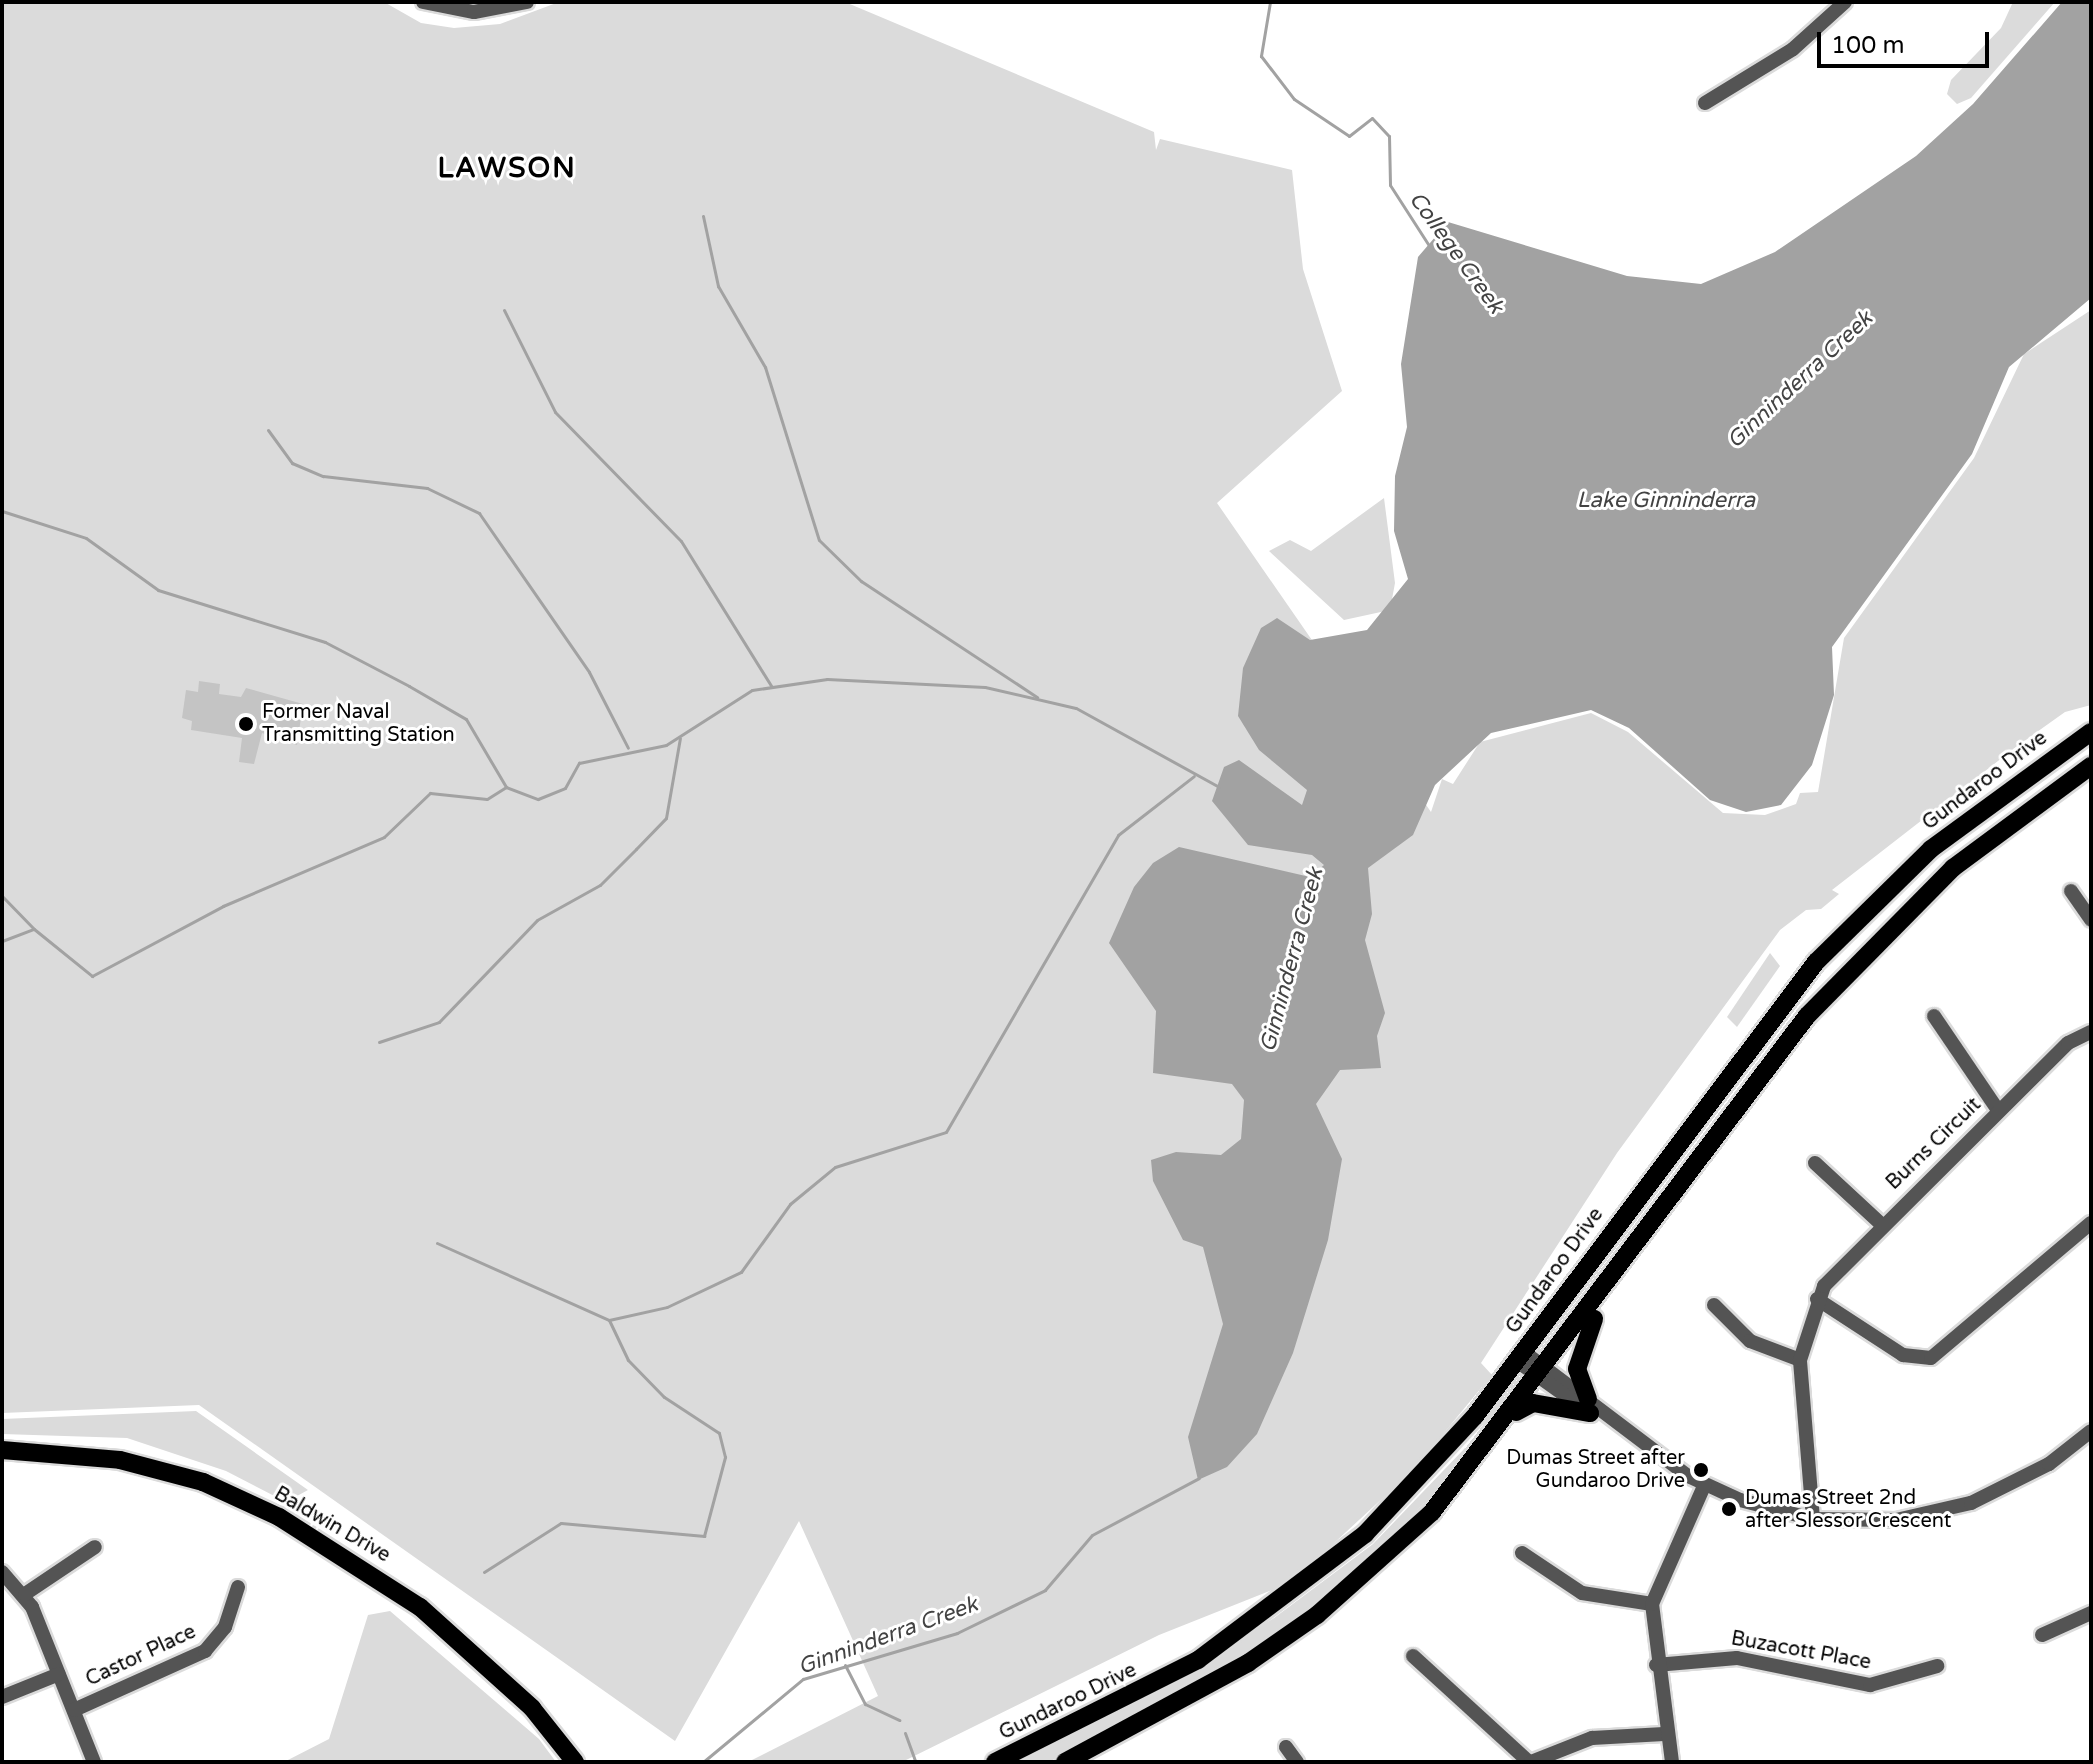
<!DOCTYPE html>
<html>
<head>
<meta charset="utf-8">
<style>
	body { margin:0 }
	#map { position:relative; width:2093px; height:1764px; overflow:hidden; background:#fff; font-family:"Varela Round",sans-serif }
	div>[style] { position:absolute }
	.green>* { inset:0; background:#dbdbdb }
	.water>* { inset:0; background:#a2a2a2 }
	.stream>* { height:3px; margin:-1.5px; padding:0 1.5px; transform-origin:1.5px; border-radius:1.5px; background:#a2a2a2 }
	.building>* { inset:0; background:#c4c4c4 }
	.roads { filter:drop-shadow(2px 0 #dbdbdb) drop-shadow(-2px 0 #dbdbdb) drop-shadow(0 2px #dbdbdb) drop-shadow(0 -2px #dbdbdb) }
	.minor>* { height:14px; margin:-7px; padding:0 7px; transform-origin:7px; border-radius:7px; background:#545454 }
	.major>* { height:18px; margin:-9px; padding:0 9px; transform-origin:9px; border-radius:9px; background:#000 }
	.dots>* { width:22px; height:22px; translate:-50% -50%; box-sizing:border-box; border:4px solid #fff; border-radius:50% }
	span { translate:-50% -50%; white-space:nowrap; text-align:center; line-height:1.15; -webkit-text-stroke:6px #fff; paint-order:stroke }
	.poi-label { font-size:20px; color:#000 }
	.left { translate:0 -50%; text-align:left }
	.right { translate:-100% -50%; text-align:right }
	.street-label { font-size:20px; color:#000 }
	.water-label { font-size:22px; color:#434343; font-style:italic }
	.district-label { font-size:28px; color:#000; font-weight:700; letter-spacing:2px }
	.frame { position:absolute; inset:0; border:4px solid #000; pointer-events:none }
	.scale { position:absolute; left:1817px; top:32px; width:172px; height:36px; box-sizing:border-box; border:4px solid #000; border-top:0; padding-left:10px; font-size:24px; line-height:28px; white-space:nowrap; color:#000; -webkit-text-stroke:6px #fff; paint-order:stroke }
</style>
</head>
<body>
<div id="map">
	<div class="green">
		<div style="clip-path:polygon(2px 2px,384px 2px,421px 23px,454px 28px,500px 24px,559px 2px,845px 2px,1154px 132px,1156px 150px,1160px 139px,1292px 170px,1303px 269px,1342px 391px,1217px 503px,1431px 812px,1442px 779px,1453px 784px,1480px 742px,1591px 713px,1628px 732px,1723px 813px,1765px 815px,1796px 804px,1800px 793px,1818px 792px,1844px 638px,1974px 458px,2024px 354px,2091px 310px,2091px 705px,2065px 712px,2016px 747px,1832px 890px,1839px 894px,1821px 909px,1806px 910px,1780px 930px,1617px 1153px,1481px 1363px,1492px 1375px,1413px 1470px,1292px 1582px,1159px 1635px,902px 1762px,748px 1762px,878px 1696px,799px 1521px,675px 1741px,199px 1405px,2px 1413px)"></div>
		<div style="clip-path:polygon(2013px 2px,2055px 2px,1971px 98px,1957px 104px,1947px 94px,1951px 80px,2001px 28px)"></div>
		<div style="clip-path:polygon(1384px 498px,1395px 583px,1390px 610px,1344px 620px,1269px 551px,1290px 540px,1311px 551px)"></div>
		<div style="clip-path:polygon(1770px 953px,1780px 966px,1737px 1027px,1727px 1017px)"></div>
		<div style="clip-path:polygon(196px 1411px,308px 1490px,286px 1502px,226px 1471px,127px 1438px,2px 1434px,2px 1419px)"></div>
		<div style="clip-path:polygon(1465px 1448px,1474px 1453px,1351px 1577px,1245px 1657px,1049px 1762px,1013px 1762px,1126px 1708px,1274px 1618px,1373px 1544px)"></div>
		<div style="clip-path:polygon(390px 1611px,539px 1739px,556px 1762px,284px 1762px,329px 1739px,368px 1615px)"></div>
	</div>
	<div class="water">
		<div style="clip-path:polygon(2062px 2px,2091px 2px,2091px 298px,2009px 367px,1972px 454px,1832px 647px,1834px 695px,1812px 765px,1781px 805px,1746px 812px,1710px 800px,1629px 728px,1591px 710px,1491px 733px,1435px 785px,1413px 835px,1368px 868px,1372px 914px,1365px 940px,1385px 1013px,1377px 1036px,1381px 1068px,1340px 1070px,1316px 1104px,1342px 1159px,1328px 1240px,1293px 1353px,1257px 1434px,1227px 1467px,1198px 1480px,1188px 1437px,1223px 1324px,1203px 1247px,1183px 1240px,1153px 1181px,1151px 1160px,1176px 1152px,1221px 1155px,1241px 1139px,1244px 1100px,1232px 1084px,1153px 1073px,1156px 1011px,1109px 943px,1134px 887px,1153px 863px,1179px 847px,1310px 877px,1324px 865px,1312px 855px,1248px 845px,1212px 801px,1224px 767px,1239px 760px,1302px 805px,1307px 790px,1259px 750px,1238px 716px,1243px 668px,1261px 628px,1277px 618px,1310px 640px,1367px 630px,1408px 579px,1394px 531px,1395px 476px,1407px 427px,1401px 364px,1418px 257px,1448px 222px,1627px 276px,1701px 284px,1775px 252px,1916px 156px,1973px 104px)"></div>
	</div>
	<div class="stream">
		<div style="left:1270px;top:2px;width:55px;rotate:99.5deg"></div>
		<div style="left:1261px;top:56px;width:54px;rotate:52.5deg"></div>
		<div style="left:1294px;top:99px;width:66px;rotate:33.9deg"></div>
		<div style="left:1349px;top:136px;width:29px;rotate:-38deg"></div>
		<div style="left:1372px;top:118px;width:25px;rotate:47deg"></div>
		<div style="left:1389px;top:136px;width:49px;rotate:88.8deg"></div>
		<div style="left:1390px;top:185px;width:74px;rotate:57.2deg"></div>
		<div style="left:703px;top:216px;width:72px;rotate:77.9deg"></div>
		<div style="left:718px;top:286px;width:94px;rotate:59.9deg"></div>
		<div style="left:765px;top:367px;width:181px;rotate:72.7deg"></div>
		<div style="left:819px;top:540px;width:59px;rotate:44.3deg"></div>
		<div style="left:861px;top:581px;width:211px;rotate:33.4deg"></div>
		<div style="left:504px;top:310px;width:114px;rotate:63.4deg"></div>
		<div style="left:555px;top:412px;width:180px;rotate:45.7deg"></div>
		<div style="left:681px;top:541px;width:172px;rotate:58.1deg"></div>
		<div style="left:268px;top:430px;width:41px;rotate:54deg"></div>
		<div style="left:292px;top:463px;width:34px;rotate:23deg"></div>
		<div style="left:323px;top:476px;width:105px;rotate:6.6deg"></div>
		<div style="left:427px;top:488px;width:58px;rotate:25.7deg"></div>
		<div style="left:479px;top:513px;width:193px;rotate:55.3deg"></div>
		<div style="left:589px;top:672px;width:85px;rotate:62.8deg"></div>
		<div style="left:2px;top:511px;width:88px;rotate:17.8deg"></div>
		<div style="left:86px;top:538px;width:89px;rotate:35.8deg"></div>
		<div style="left:158px;top:590px;width:175px;rotate:17.3deg"></div>
		<div style="left:325px;top:642px;width:95px;rotate:27.6deg"></div>
		<div style="left:409px;top:686px;width:66px;rotate:30.1deg"></div>
		<div style="left:466px;top:719px;width:79px;rotate:59.5deg"></div>
		<div style="left:2px;top:896px;width:45px;rotate:45.9deg"></div>
		<div style="left:2px;top:941px;width:34px;rotate:-21deg"></div>
		<div style="left:34px;top:929px;width:75px;rotate:39deg"></div>
		<div style="left:92px;top:976px;width:149px;rotate:-28.1deg"></div>
		<div style="left:223px;top:906px;width:175px;rotate:-23.2deg"></div>
		<div style="left:384px;top:837px;width:64px;rotate:-43.7deg"></div>
		<div style="left:430px;top:793px;width:57px;rotate:6deg"></div>
		<div style="left:487px;top:799px;width:22px;rotate:-32deg"></div>
		<div style="left:506px;top:787px;width:34px;rotate:21deg"></div>
		<div style="left:538px;top:799px;width:29px;rotate:-22deg"></div>
		<div style="left:565px;top:788px;width:29px;rotate:-61deg"></div>
		<div style="left:579px;top:763px;width:89px;rotate:-11.7deg"></div>
		<div style="left:666px;top:745px;width:102px;rotate:-32.6deg"></div>
		<div style="left:752px;top:690px;width:76px;rotate:-8.3deg"></div>
		<div style="left:827px;top:679px;width:158px;rotate:2.9deg"></div>
		<div style="left:985px;top:687px;width:93px;rotate:13deg"></div>
		<div style="left:1076px;top:708px;width:163px;rotate:28.9deg"></div>
		<div style="left:379px;top:1042px;width:63px;rotate:-18.4deg"></div>
		<div style="left:439px;top:1022px;width:141px;rotate:-46.1deg"></div>
		<div style="left:537px;top:920px;width:72px;rotate:-29.1deg"></div>
		<div style="left:600px;top:885px;width:51px;rotate:-45deg"></div>
		<div style="left:636px;top:849px;width:43px;rotate:-45.9deg"></div>
		<div style="left:666px;top:818px;width:81px;rotate:-80.1deg"></div>
		<div style="left:437px;top:1243px;width:188px;rotate:24.1deg"></div>
		<div style="left:609px;top:1320px;width:59px;rotate:-12.6deg"></div>
		<div style="left:667px;top:1307px;width:82px;rotate:-25.3deg"></div>
		<div style="left:741px;top:1272px;width:84px;rotate:-54.2deg"></div>
		<div style="left:790px;top:1204px;width:58px;rotate:-39.4deg"></div>
		<div style="left:835px;top:1167px;width:116px;rotate:-17.5deg"></div>
		<div style="left:946px;top:1132px;width:343px;rotate:-59.9deg"></div>
		<div style="left:1118px;top:835px;width:96px;rotate:-37.8deg"></div>
		<div style="left:484px;top:1572px;width:91px;rotate:-32.5deg"></div>
		<div style="left:561px;top:1523px;width:144px;rotate:5.2deg"></div>
		<div style="left:704px;top:1536px;width:82px;rotate:-75.1deg"></div>
		<div style="left:725px;top:1457px;width:25px;rotate:-104deg"></div>
		<div style="left:719px;top:1433px;width:66px;rotate:-146.8deg"></div>
		<div style="left:664px;top:1397px;width:52px;rotate:-134.2deg"></div>
		<div style="left:628px;top:1360px;width:44px;rotate:-115.4deg"></div>
		<div style="left:845px;top:1665px;width:44px;rotate:62.9deg"></div>
		<div style="left:865px;top:1704px;width:38px;rotate:25deg"></div>
		<div style="left:905px;top:1733px;width:29px;rotate:70deg"></div>
		<div style="left:703px;top:1762px;width:130px;rotate:-39.7deg"></div>
		<div style="left:803px;top:1679px;width:161px;rotate:-16.6deg"></div>
		<div style="left:957px;top:1633px;width:98px;rotate:-26deg"></div>
		<div style="left:1045px;top:1590px;width:72px;rotate:-49.5deg"></div>
		<div style="left:1092px;top:1535px;width:121px;rotate:-28deg"></div>
	</div>
	<div class="building">
		<div style="clip-path:polygon(199px 681px,220px 684px,219px 694px,241px 697px,246px 688px,303px 704px,297px 745px,262px 733px,254px 764px,239px 762px,242px 738px,191px 730px,192px 721px,182px 718px,186px 690px,198px 692px)"></div>
	</div>
	<div class="roads">
		<div class="minor">
			<div style="left:423px;top:2px;width:52px;rotate:11.1deg"></div>
			<div style="left:474px;top:12px;width:54px;rotate:-10.7deg"></div>
			<div style="left:1705px;top:103px;width:103px;rotate:-31.5deg"></div>
			<div style="left:1793px;top:49px;width:70px;rotate:-42.1deg"></div>
			<div style="left:2071px;top:891px;width:35px;rotate:55deg"></div>
			<div style="left:1934px;top:1016px;width:114px;rotate:55.8deg"></div>
			<div style="left:1815px;top:1163px;width:90px;rotate:42.7deg"></div>
			<div style="left:1817px;top:1299px;width:103px;rotate:33.1deg"></div>
			<div style="left:1903px;top:1355px;width:28px;rotate:6deg"></div>
			<div style="left:1931px;top:1358px;width:209px;rotate:-40.2deg"></div>
			<div style="left:1714px;top:1305px;width:51px;rotate:45deg"></div>
			<div style="left:1750px;top:1341px;width:53px;rotate:20.8deg"></div>
			<div style="left:1524px;top:1352px;width:206px;rotate:37.1deg"></div>
			<div style="left:1688px;top:1476px;width:57px;rotate:24.8deg"></div>
			<div style="left:1740px;top:1500px;width:75px;rotate:14.6deg"></div>
			<div style="left:1813px;top:1519px;width:83px;rotate:0.7deg"></div>
			<div style="left:1896px;top:1520px;width:77px;rotate:-12.8deg"></div>
			<div style="left:1971px;top:1503px;width:87px;rotate:-26.6deg"></div>
			<div style="left:2049px;top:1464px;width:53px;rotate:-38.2deg"></div>
			<div style="left:1517px;top:1361px;width:86px;rotate:35.5deg"></div>
			<div style="left:1813px;top:1519px;width:160px;rotate:-94.7deg"></div>
			<div style="left:1800px;top:1360px;width:78px;rotate:-72deg"></div>
			<div style="left:1824px;top:1286px;width:344px;rotate:-44.9deg"></div>
			<div style="left:2068px;top:1043px;width:25px;rotate:-26deg"></div>
			<div style="left:1522px;top:1553px;width:72px;rotate:33.7deg"></div>
			<div style="left:1582px;top:1593px;width:71px;rotate:8.9deg"></div>
			<div style="left:2px;top:1572px;width:46px;rotate:49.4deg"></div>
			<div style="left:32px;top:1607px;width:167px;rotate:68.2deg"></div>
			<div style="left:25px;top:1594px;width:84px;rotate:-33.9deg"></div>
			<div style="left:2042px;top:1635px;width:54px;rotate:-24.2deg"></div>
			<div style="left:1413px;top:1656px;width:157px;rotate:42.4deg"></div>
			<div style="left:1656px;top:1665px;width:81px;rotate:-4.9deg"></div>
			<div style="left:1737px;top:1658px;width:136px;rotate:11.5deg"></div>
			<div style="left:1870px;top:1685px;width:70px;rotate:-15.8deg"></div>
			<div style="left:2px;top:1697px;width:61px;rotate:-22deg"></div>
			<div style="left:74px;top:1710px;width:144px;rotate:-24.2deg"></div>
			<div style="left:205px;top:1651px;width:31px;rotate:-50deg"></div>
			<div style="left:225px;top:1627px;width:42px;rotate:-72deg"></div>
			<div style="left:1286px;top:1747px;width:19px;rotate:54deg"></div>
			<div style="left:1531px;top:1762px;width:66px;rotate:-21.5deg"></div>
			<div style="left:1592px;top:1738px;width:72px;rotate:-3.2deg"></div>
			<div style="left:1672px;top:1762px;width:159px;rotate:-97.2deg"></div>
			<div style="left:1652px;top:1604px;width:131px;rotate:-66.2deg"></div>
		</div>
		<div class="major">
			<div style="left:1588px;top:1399px;width:32px;rotate:-110deg"></div>
			<div style="left:1577px;top:1369px;width:53px;rotate:-71.2deg"></div>
			<div style="left:1516px;top:1412px;width:19px;rotate:-28deg"></div>
			<div style="left:1533px;top:1403px;width:58px;rotate:10deg"></div>
			<div style="left:2px;top:1450px;width:118px;rotate:4.8deg"></div>
			<div style="left:120px;top:1460px;width:86px;rotate:14.8deg"></div>
			<div style="left:203px;top:1482px;width:84px;rotate:24.7deg"></div>
			<div style="left:279px;top:1517px;width:167px;rotate:32.6deg"></div>
			<div style="left:420px;top:1607px;width:151px;rotate:42deg"></div>
			<div style="left:532px;top:1708px;width:69px;rotate:51.5deg"></div>
			<div style="left:995px;top:1762px;width:227px;rotate:-26.7deg"></div>
			<div style="left:1198px;top:1660px;width:209px;rotate:-37deg"></div>
			<div style="left:1365px;top:1534px;width:161px;rotate:-47deg"></div>
			<div style="left:1475px;top:1416px;width:568px;rotate:-53.09deg"></div>
			<div style="left:1816px;top:962px;width:161px;rotate:-44.5deg"></div>
			<div style="left:1931px;top:849px;width:198px;rotate:-36.2deg"></div>
			<div style="left:1065px;top:1762px;width:208px;rotate:-28.4deg"></div>
			<div style="left:1248px;top:1663px;width:84px;rotate:-34.8deg"></div>
			<div style="left:1317px;top:1615px;width:154px;rotate:-41.8deg"></div>
			<div style="left:1432px;top:1512px;width:622px;rotate:-52.91deg"></div>
			<div style="left:1807px;top:1016px;width:208px;rotate:-45.4deg"></div>
			<div style="left:1953px;top:868px;width:172px;rotate:-36.5deg"></div>
		</div>
	</div>
	<div class="dots">
		<div style="left:246px;top:724px;background:#000"></div>
		<div style="left:1701px;top:1470px;background:#000"></div>
		<div style="left:1729px;top:1509px;background:#000"></div>
	</div>
	<div class="poi-label">
		<span class="left" style="left:262px;top:724px">Former Naval<br>Transmitting Station</span>
		<span class="right" style="left:1685px;top:1470px">Dumas Street after<br>Gundaroo Drive</span>
		<span class="left" style="left:1745px;top:1510px">Dumas Street 2nd<br>after Slessor Crescent</span>
	</div>
	<div class="street-label">
		<span style="left:1985px;top:781px;rotate:-37deg">Gundaroo Drive</span>
		<span style="left:1934px;top:1144px;rotate:-44deg">Burns Circuit</span>
		<span style="left:1555px;top:1271px;rotate:-54deg">Gundaroo Drive</span>
		<span style="left:332px;top:1525px;rotate:30deg">Baldwin Drive</span>
		<span style="left:1801px;top:1651px;rotate:10deg">Buzacott Place</span>
		<span style="left:141px;top:1656px;rotate:-25deg">Castor Place</span>
		<span style="left:1068px;top:1702px;rotate:-26deg">Gundaroo Drive</span>
	</div>
	<div class="water-label">
		<span style="left:1456px;top:253px;rotate:54deg">College Creek</span>
		<span style="left:1800px;top:380px;rotate:-43deg">Ginninderra Creek</span>
		<span style="left:1666px;top:501px">Lake Ginninderra</span>
		<span style="left:1292px;top:960px;rotate:-75deg">Ginninderra Creek</span>
		<span style="left:888px;top:1636px;rotate:-20deg">Ginninderra Creek</span>
	</div>
	<div class="district-label">
		<span style="left:507px;top:168px">LAWSON</span>
	</div>
	<div class="frame"></div>
	<div class="scale">100 m</div>
</div>
</body>
</html>
